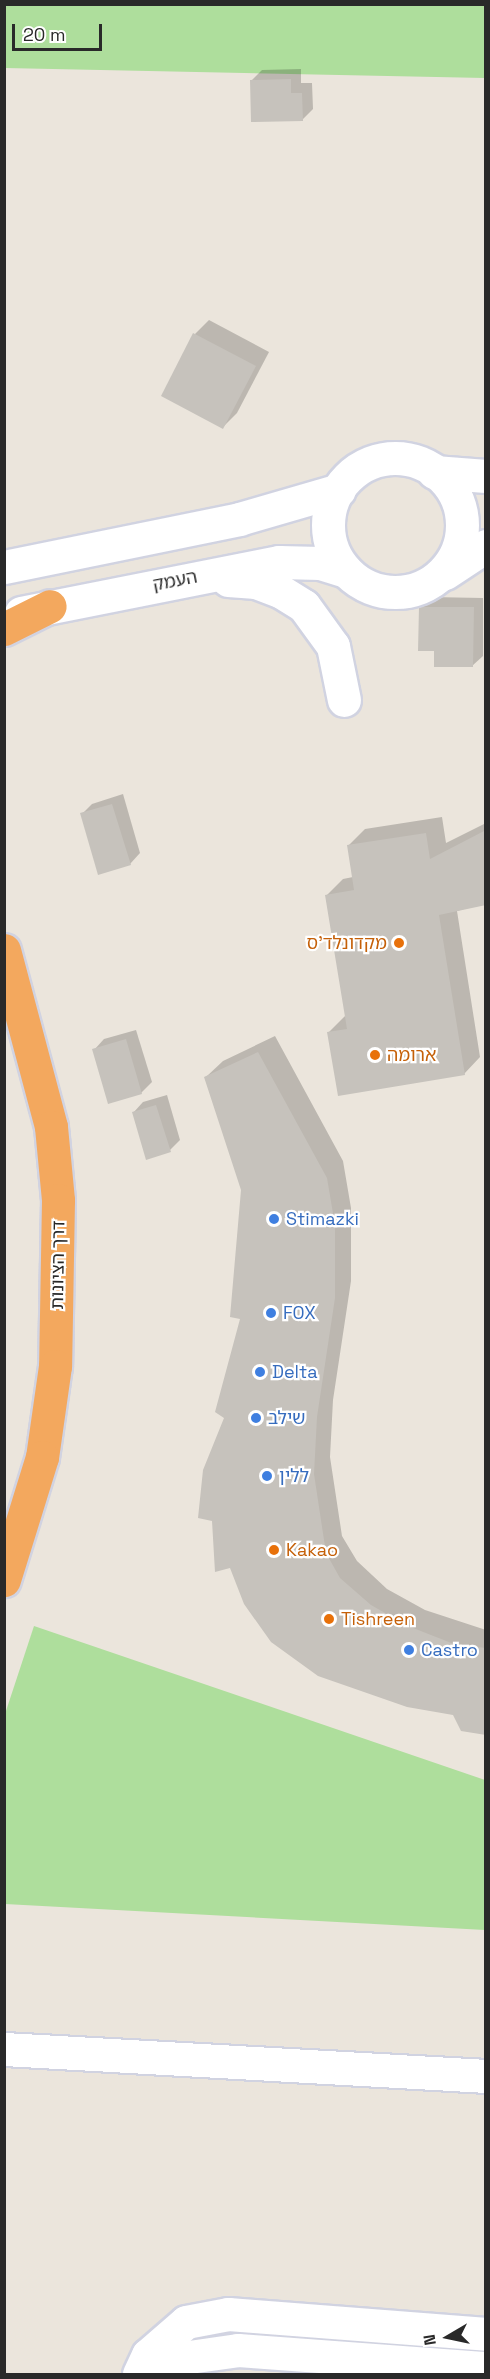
<!DOCTYPE html>
<html>
<head>
<meta charset="utf-8">
<style>
	body { margin:0 }
	#map { position:relative; width:490px; height:2379px; overflow:hidden; background:#ebe5dc; font-family:"Space Grotesk","Noto Sans Hebrew",sans-serif }
	div>[style] { position:absolute }
	.green>* { inset:0; background:#aede9c }
	.shadow>* { inset:0; background:#0003 }
	.building>* { inset:0; background:#c6c2bc }
	.roads { filter:drop-shadow(2px 0 #d1d3e1) drop-shadow(-2px 0 #d1d3e1) drop-shadow(0 2px #d1d3e1) drop-shadow(0 -2px #d1d3e1) }
	.street>* { height:33px; margin:-16.5px; padding:0 16.5px; transform-origin:16.5px; border-radius:16.5px; background:#fff }
	.secondary>* { height:33px; margin:-16.5px; padding:0 16.5px; transform-origin:16.5px; border-radius:16.5px; background:#fff }
	.secondary>.ring { margin:-16.5px; padding:0; box-sizing:content-box; background:none; border:33px solid #fff; border-radius:50% }
	.highway>* { height:33px; margin:-16.5px; padding:0 16.5px; transform-origin:16.5px; border-radius:16.5px; background:#f3a85e }
	.dots>* { width:16px; height:16px; translate:-50% -50%; box-sizing:border-box; border:3px solid #fff; border-radius:50% }
	span { translate:-50% -50%; white-space:nowrap; text-align:center; line-height:1.15; -webkit-text-stroke:4.5px #fff; paint-order:stroke }
	.street-label { font-size:18px; color:#292929 }
	.food-label { font-size:18px; color:#c56008 }
	.right { translate:-100% -50%; text-align:right }
	.left { translate:0 -50%; text-align:left }
	.shop-label { font-size:18px; color:#366cbe }
	.frame { position:absolute; inset:0; border:6px solid #292929; pointer-events:none }
	.north { position:absolute; left:418px; top:2307px; width:60px; height:60px; -webkit-text-stroke:4px #fff; paint-order:stroke; rotate:261deg; font-size:16px; font-weight:700; line-height:24px; text-align:center; color:#292929 }
	.north::after { content:''; display:block; margin:auto; width:21px; height:27px; background:#292929; clip-path:polygon(50% 0,100% 100%,50% 72%,0 100%) }
	.scale { position:absolute; left:12px; top:24px; width:90px; height:27px; box-sizing:border-box; border:3px solid #292929; border-top:0; padding-left:8px; font-size:18px; line-height:21px; white-space:nowrap; color:#292929; -webkit-text-stroke:4px #fff; paint-order:stroke }
</style>
</head>
<body>
<div id="map">
	<div class="green">
		<div style="clip-path:polygon(5px 4px,485px 5px,485px 78px,5px 68px)"></div>
		<div style="clip-path:polygon(34px 1626px,485px 1780px,485px 1930px,5px 1904px,5px 1714px)"></div>
	</div>
	<div class="shadow">
		<div style="clip-path:polygon(301px 69px,301px 83px,312px 83px,313px 109px,302px 120px,252px 80px,262px 70px)"></div>
		<div style="clip-path:polygon(209px 320px,269px 352px,237px 413px,223px 427px,195px 334px)"></div>
		<div style="clip-path:polygon(430px 597px,483px 598px,483px 656px,472px 666px,436px 649px,420px 608px)"></div>
		<div style="clip-path:polygon(123px 794px,140px 853px,130px 864px,82px 814px,92px 804px)"></div>
		<div style="clip-path:polygon(442px 817px,446px 843px,486px 823px,486px 903px,457px 911px,480px 1057px,464px 1074px,329px 1032px,346px 1015px,327px 895px,343px 879px,353px 877px,348px 846px,365px 829px)"></div>
		<div style="clip-path:polygon(136px 1030px,152px 1082px,141px 1093px,94px 1050px,104px 1039px)"></div>
		<div style="clip-path:polygon(275px 1036px,343px 1161px,351px 1208px,351px 1281px,333px 1400px,330px 1457px,342px 1536px,357px 1561px,387px 1589px,425px 1610px,486px 1630px,486px 1734px,454px 1713px,213px 1520px,242px 1318px,242px 1190px,206px 1077px,223px 1061px)"></div>
		<div style="clip-path:polygon(167px 1095px,180px 1140px,170px 1150px,133px 1113px,143px 1102px)"></div>
	</div>
	<div class="building">
		<div style="clip-path:polygon(291px 79px,291px 93px,302px 93px,303px 121px,251px 122px,250px 80px)"></div>
		<div style="clip-path:polygon(193px 333px,256px 366px,223px 429px,161px 396px)"></div>
		<div style="clip-path:polygon(419px 607px,474px 607px,473px 667px,434px 667px,434px 651px,418px 651px)"></div>
		<div style="clip-path:polygon(112px 804px,131px 865px,98px 875px,80px 813px)"></div>
		<div style="clip-path:polygon(486px 830px,486px 905px,439px 915px,465px 1075px,338px 1096px,327px 1032px,347px 1029px,325px 895px,354px 890px,347px 845px,426px 833px,430px 859px)"></div>
		<div style="clip-path:polygon(126px 1039px,142px 1094px,108px 1104px,92px 1049px)"></div>
		<div style="clip-path:polygon(258px 1052px,327px 1178px,335px 1225px,335px 1298px,317px 1417px,314px 1474px,326px 1553px,340px 1578px,371px 1605px,408px 1626px,454px 1644px,486px 1648px,486px 1735px,461px 1731px,453px 1715px,407px 1707px,318px 1676px,271px 1642px,244px 1604px,230px 1568px,215px 1572px,212px 1521px,198px 1518px,203px 1470px,224px 1418px,215px 1412px,240px 1319px,230px 1317px,241px 1190px,204px 1077px)"></div>
		<div style="clip-path:polygon(156px 1105px,171px 1152px,146px 1160px,132px 1112px)"></div>
	</div>
	<div class="roads">
		<div class="street">
			<div style="left:4px;top:2049px;width:483px;rotate:3.2deg"></div>
		</div>
		<div class="secondary">
			<div class="ring" style="left:328px;top:458px;width:101px;height:101px"></div>
			<div style="left:434px;top:472px;width:52px;rotate:4.4deg"></div>
			<div style="left:4px;top:567px;width:240px;rotate:-11.5deg"></div>
			<div style="left:239px;top:519px;width:104px;rotate:-16.2deg"></div>
			<div style="left:445px;top:573px;width:49px;rotate:-33.4deg"></div>
			<div style="left:228px;top:580px;width:28px;rotate:4deg"></div>
			<div style="left:256px;top:582px;width:26px;rotate:21deg"></div>
			<div style="left:280px;top:591px;width:28px;rotate:32deg"></div>
			<div style="left:304px;top:606px;width:49px;rotate:54.1deg"></div>
			<div style="left:333px;top:646px;width:55px;rotate:78.5deg"></div>
			<div style="left:21px;top:613px;width:263px;rotate:-11.2deg"></div>
			<div style="left:279px;top:562px;width:41px;rotate:1.4deg"></div>
			<div style="left:320px;top:563px;width:27px;rotate:17deg"></div>
			<div style="left:139px;top:2374px;width:21px;rotate:-65deg"></div>
			<div style="left:148px;top:2355px;width:50px;rotate:-41deg"></div>
			<div style="left:186px;top:2322px;width:43px;rotate:-10.8deg"></div>
			<div style="left:228px;top:2314px;width:259px;rotate:4.4deg"></div>
			<div style="left:173px;top:2374px;width:23px;rotate:-47deg"></div>
			<div style="left:189px;top:2357px;width:49px;rotate:-8.1deg"></div>
			<div style="left:238px;top:2350px;width:249px;rotate:4.2deg"></div>
		</div>
		<div class="highway">
			<div style="left:4px;top:629px;width:51px;rotate:-26.6deg"></div>
			<div style="left:4px;top:950px;width:183px;rotate:75.1deg"></div>
			<div style="left:51px;top:1127px;width:73px;rotate:84.5deg"></div>
			<div style="left:58px;top:1200px;width:166px;rotate:91deg"></div>
			<div style="left:55px;top:1366px;width:92px;rotate:98.1deg"></div>
			<div style="left:42px;top:1457px;width:129px;rotate:107.2deg"></div>
		</div>
	</div>
	<div class="dots">
		<div style="left:399px;top:943px;background:#e8710a"></div>
		<div style="left:375px;top:1055px;background:#e8710a"></div>
		<div style="left:274px;top:1219px;background:#3f7fe0"></div>
		<div style="left:271px;top:1313px;background:#3f7fe0"></div>
		<div style="left:260px;top:1372px;background:#3f7fe0"></div>
		<div style="left:256px;top:1418px;background:#3f7fe0"></div>
		<div style="left:267px;top:1476px;background:#3f7fe0"></div>
		<div style="left:274px;top:1550px;background:#e8710a"></div>
		<div style="left:329px;top:1619px;background:#e8710a"></div>
		<div style="left:409px;top:1650px;background:#3f7fe0"></div>
	</div>
	<div class="street-label">
		<span style="left:175px;top:581px;rotate:-11deg">העמק</span>
		<span style="left:58px;top:1265px;rotate:-89deg">דרך הציונות</span>
	</div>
	<div class="food-label">
		<span class="right" style="left:387px;top:943px">מקדונלד'ס</span>
		<span class="left" style="left:387px;top:1055px">ארומה</span>
		<span class="left" style="left:286px;top:1550px">Kakao</span>
		<span class="left" style="left:341px;top:1619px">Tishreen</span>
	</div>
	<div class="shop-label">
		<span class="left" style="left:286px;top:1219px">Stimazki</span>
		<span class="left" style="left:283px;top:1313px">FOX</span>
		<span class="left" style="left:272px;top:1372px">Delta</span>
		<span class="left" style="left:268px;top:1418px">שילב</span>
		<span class="left" style="left:279px;top:1476px">ללין</span>
		<span class="left" style="left:421px;top:1650px">Castro</span>
	</div>
	<div class="frame"></div>
	<div class="north">N</div>
	<div class="scale">20 m</div>
</div>
</body>
</html>
